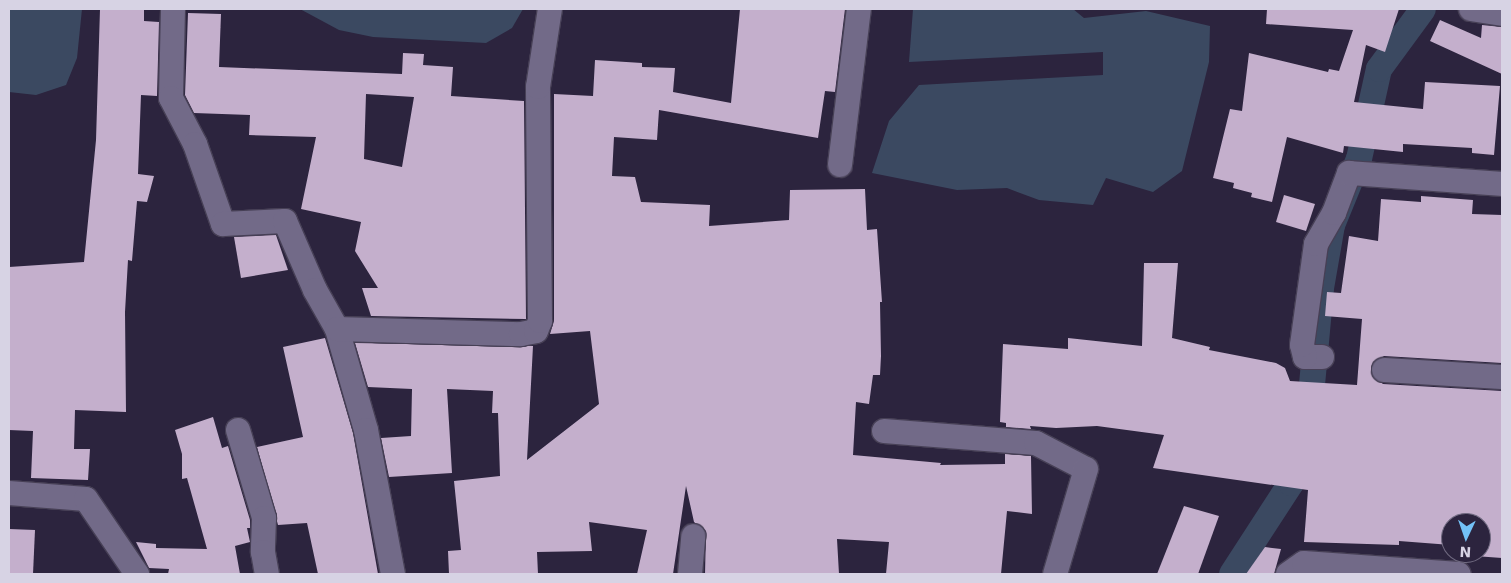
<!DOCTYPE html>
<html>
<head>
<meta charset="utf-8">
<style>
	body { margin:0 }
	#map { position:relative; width:1511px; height:583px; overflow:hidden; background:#2c243e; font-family:"DejaVu Sans",sans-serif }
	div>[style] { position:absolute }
	.water>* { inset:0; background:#3b4961 }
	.canal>* { height:26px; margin:-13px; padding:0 13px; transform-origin:13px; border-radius:13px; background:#3b4961 }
	.building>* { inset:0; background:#c4afcc }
	.roads { filter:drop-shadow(1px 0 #474056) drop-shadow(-1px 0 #474056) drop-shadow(0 1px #474056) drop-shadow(0 -1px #474056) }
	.minor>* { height:24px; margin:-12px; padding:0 12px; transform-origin:12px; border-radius:12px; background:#726a88 }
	span { translate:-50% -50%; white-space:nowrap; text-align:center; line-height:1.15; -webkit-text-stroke:5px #2c243e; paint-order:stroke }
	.frame { position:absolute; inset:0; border:10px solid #d7d3e4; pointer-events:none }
	.north { position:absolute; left:1441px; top:513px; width:50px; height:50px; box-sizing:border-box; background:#2c243e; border:1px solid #706a80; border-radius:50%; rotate:183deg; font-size:14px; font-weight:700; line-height:20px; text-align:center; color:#d7d3e4 }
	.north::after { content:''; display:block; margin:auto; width:18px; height:22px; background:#73c1f6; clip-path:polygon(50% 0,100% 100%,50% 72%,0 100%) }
</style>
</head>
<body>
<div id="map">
	<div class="water">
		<div style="clip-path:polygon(9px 9px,82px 9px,77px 58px,66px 85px,36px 95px,9px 92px)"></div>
		<div style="clip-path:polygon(300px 9px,523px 9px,512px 28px,486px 43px,373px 37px,339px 30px)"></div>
		<div style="clip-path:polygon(913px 9px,1073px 9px,1084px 18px,1146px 11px,1210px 26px,1209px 62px,1182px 171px,1153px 192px,1106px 178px,1093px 205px,1039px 200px,1007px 188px,957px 190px,872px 173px,889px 121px,919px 85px,1103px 75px,1103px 52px,909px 62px)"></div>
	</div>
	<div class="canal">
		<div style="left:1309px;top:417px;width:130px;rotate:-84.7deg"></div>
		<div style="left:1321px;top:288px;width:64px;rotate:-80.1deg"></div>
		<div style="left:1332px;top:225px;width:71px;rotate:-67.8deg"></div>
		<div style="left:1359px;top:159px;width:92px;rotate:-77.5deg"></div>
		<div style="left:1379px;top:69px;width:74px;rotate:-53.7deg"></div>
		<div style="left:1232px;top:574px;width:108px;rotate:-57deg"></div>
		<div style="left:1291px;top:483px;width:30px;rotate:-69deg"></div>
	</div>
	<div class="building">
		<div style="clip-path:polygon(100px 9px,144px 9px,144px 21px,159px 22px,157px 96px,141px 95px,138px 174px,154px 176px,147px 202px,137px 201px,132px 261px,128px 260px,125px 312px,126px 412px,75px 410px,74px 449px,90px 449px,88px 480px,31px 478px,33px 431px,9px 430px,9px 267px,84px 262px,96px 140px)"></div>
		<div style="clip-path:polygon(740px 9px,845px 9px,835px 92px,825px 91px,818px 138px,659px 110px,657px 140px,614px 137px,612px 176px,635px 177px,641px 202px,710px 205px,709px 226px,789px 220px,790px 190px,865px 189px,867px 230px,877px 229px,882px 302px,880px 302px,881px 356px,880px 375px,873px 375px,869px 404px,856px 402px,853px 455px,941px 463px,940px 465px,1005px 464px,1005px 454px,1031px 456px,1032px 514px,1007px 511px,1001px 574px,886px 574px,889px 542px,837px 539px,839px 574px,705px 574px,706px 531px,694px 522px,686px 486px,673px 574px,637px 574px,647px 530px,589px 522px,592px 551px,537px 552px,538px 574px,449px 574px,448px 551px,461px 550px,454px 481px,500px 476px,498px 413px,492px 413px,493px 391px,447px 389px,452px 473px,389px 477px,381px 438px,411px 436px,412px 389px,368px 387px,355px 343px,533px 346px,527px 460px,599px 404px,590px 331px,550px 334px,554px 321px,554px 94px,593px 96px,595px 60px,642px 63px,642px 67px,675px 68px,673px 92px,731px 103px)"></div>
		<div style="clip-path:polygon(1267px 9px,1399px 9px,1385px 52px,1366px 45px,1354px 102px,1423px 109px,1425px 82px,1500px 86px,1494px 155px,1472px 153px,1472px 148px,1403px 144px,1403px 152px,1344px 146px,1343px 153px,1287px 137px,1272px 202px,1251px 197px,1252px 193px,1233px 188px,1234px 183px,1213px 178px,1230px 109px,1242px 111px,1249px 53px,1328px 72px,1329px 69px,1339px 71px,1353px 30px,1266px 24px)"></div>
		<div style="clip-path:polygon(evenodd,188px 13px,221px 14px,219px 67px,402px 74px,403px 53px,424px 54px,423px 65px,453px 67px,451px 96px,524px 101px,526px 319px,371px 316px,362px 288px,378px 288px,355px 251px,361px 222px,301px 209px,316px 137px,249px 135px,250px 115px,194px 113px,185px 95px,188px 13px,366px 94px,414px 97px,402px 167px,364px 159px,366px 94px)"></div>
		<div style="clip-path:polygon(1440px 20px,1481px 38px,1482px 25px,1502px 27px,1502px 74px,1430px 41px)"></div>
		<div style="clip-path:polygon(1284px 195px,1315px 204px,1306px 231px,1276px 222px)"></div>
		<div style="clip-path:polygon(1421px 196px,1473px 200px,1472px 214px,1502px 215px,1502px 363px,1384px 356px,1373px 362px,1372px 376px,1383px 384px,1502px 391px,1502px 558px,1461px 555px,1481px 553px,1481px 523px,1451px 523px,1451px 545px,1399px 541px,1399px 545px,1304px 542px,1308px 490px,1153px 468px,1164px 435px,1097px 426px,1056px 428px,1030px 426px,1031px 429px,1006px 427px,1006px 423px,1000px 422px,1003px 344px,1068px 349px,1068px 338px,1142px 346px,1144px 263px,1178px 263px,1172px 338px,1210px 347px,1209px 350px,1276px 363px,1285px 368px,1290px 381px,1357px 385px,1362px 319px,1325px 316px,1327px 292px,1341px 293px,1349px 236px,1378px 241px,1381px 199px,1421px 202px)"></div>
		<div style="clip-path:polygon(276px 235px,288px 270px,241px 278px,234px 237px)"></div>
		<div style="clip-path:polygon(325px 338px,353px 433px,378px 574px,318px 574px,307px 523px,278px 525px,257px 447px,303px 437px,283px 347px)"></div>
		<div style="clip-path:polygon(213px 417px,222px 448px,228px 446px,250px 520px,250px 528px,247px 528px,250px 542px,235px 546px,240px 574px,168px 574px,169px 569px,149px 568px,136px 542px,156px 544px,156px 548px,207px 549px,187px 478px,182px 479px,182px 454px,175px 430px)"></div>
		<div style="clip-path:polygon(1184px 506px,1219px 516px,1198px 574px,1157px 574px)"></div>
		<div style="clip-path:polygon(9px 529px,35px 530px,33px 574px,9px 574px)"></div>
		<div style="clip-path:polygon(1265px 547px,1281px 549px,1274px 574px,1246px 574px)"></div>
	</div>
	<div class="roads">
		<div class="minor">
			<div style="left:173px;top:9px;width:89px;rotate:91.3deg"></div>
			<div style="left:171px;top:98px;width:52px;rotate:62.4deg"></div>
			<div style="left:195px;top:144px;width:85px;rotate:70.7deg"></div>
			<div style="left:223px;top:224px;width:62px;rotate:-2.8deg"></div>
			<div style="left:285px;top:221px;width:75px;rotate:66.5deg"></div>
			<div style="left:315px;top:290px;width:45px;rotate:60.6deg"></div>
			<div style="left:337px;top:329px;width:105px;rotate:74deg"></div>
			<div style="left:366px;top:430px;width:147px;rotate:79.4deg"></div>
			<div style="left:1471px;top:9px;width:31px;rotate:9deg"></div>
			<div style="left:840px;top:165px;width:157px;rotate:-83.1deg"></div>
			<div style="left:337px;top:329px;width:184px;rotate:1.6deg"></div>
			<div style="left:521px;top:334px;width:15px;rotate:-11deg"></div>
			<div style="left:536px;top:331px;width:11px;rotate:-68deg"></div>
			<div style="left:540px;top:321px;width:234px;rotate:-90.5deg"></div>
			<div style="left:538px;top:87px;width:79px;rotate:-81.3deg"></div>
			<div style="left:1322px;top:357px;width:17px;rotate:180deg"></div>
			<div style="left:1305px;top:357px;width:12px;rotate:-104deg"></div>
			<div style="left:1302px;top:345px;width:102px;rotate:-82.1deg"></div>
			<div style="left:1316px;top:244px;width:36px;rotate:-60deg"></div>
			<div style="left:1334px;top:213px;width:43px;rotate:-69.4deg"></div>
			<div style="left:1349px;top:173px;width:153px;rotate:4.1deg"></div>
			<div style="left:1384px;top:370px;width:118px;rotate:3.4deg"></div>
			<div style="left:238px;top:430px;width:92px;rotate:73.5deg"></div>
			<div style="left:264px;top:518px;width:34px;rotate:92deg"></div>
			<div style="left:263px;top:552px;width:22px;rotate:80deg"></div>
			<div style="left:884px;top:431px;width:152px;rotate:4.5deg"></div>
			<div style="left:1036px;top:443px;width:56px;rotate:27.5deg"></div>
			<div style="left:1086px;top:469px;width:109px;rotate:106.4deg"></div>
			<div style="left:9px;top:493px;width:77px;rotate:4.5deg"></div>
			<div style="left:86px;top:499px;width:91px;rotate:55.8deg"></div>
			<div style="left:690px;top:574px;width:38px;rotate:-85deg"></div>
			<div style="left:1288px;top:574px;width:19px;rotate:-35deg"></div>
			<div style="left:1304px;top:563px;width:155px;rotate:4.1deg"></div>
		</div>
	</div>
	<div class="frame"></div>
	<div class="north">N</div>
</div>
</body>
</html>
